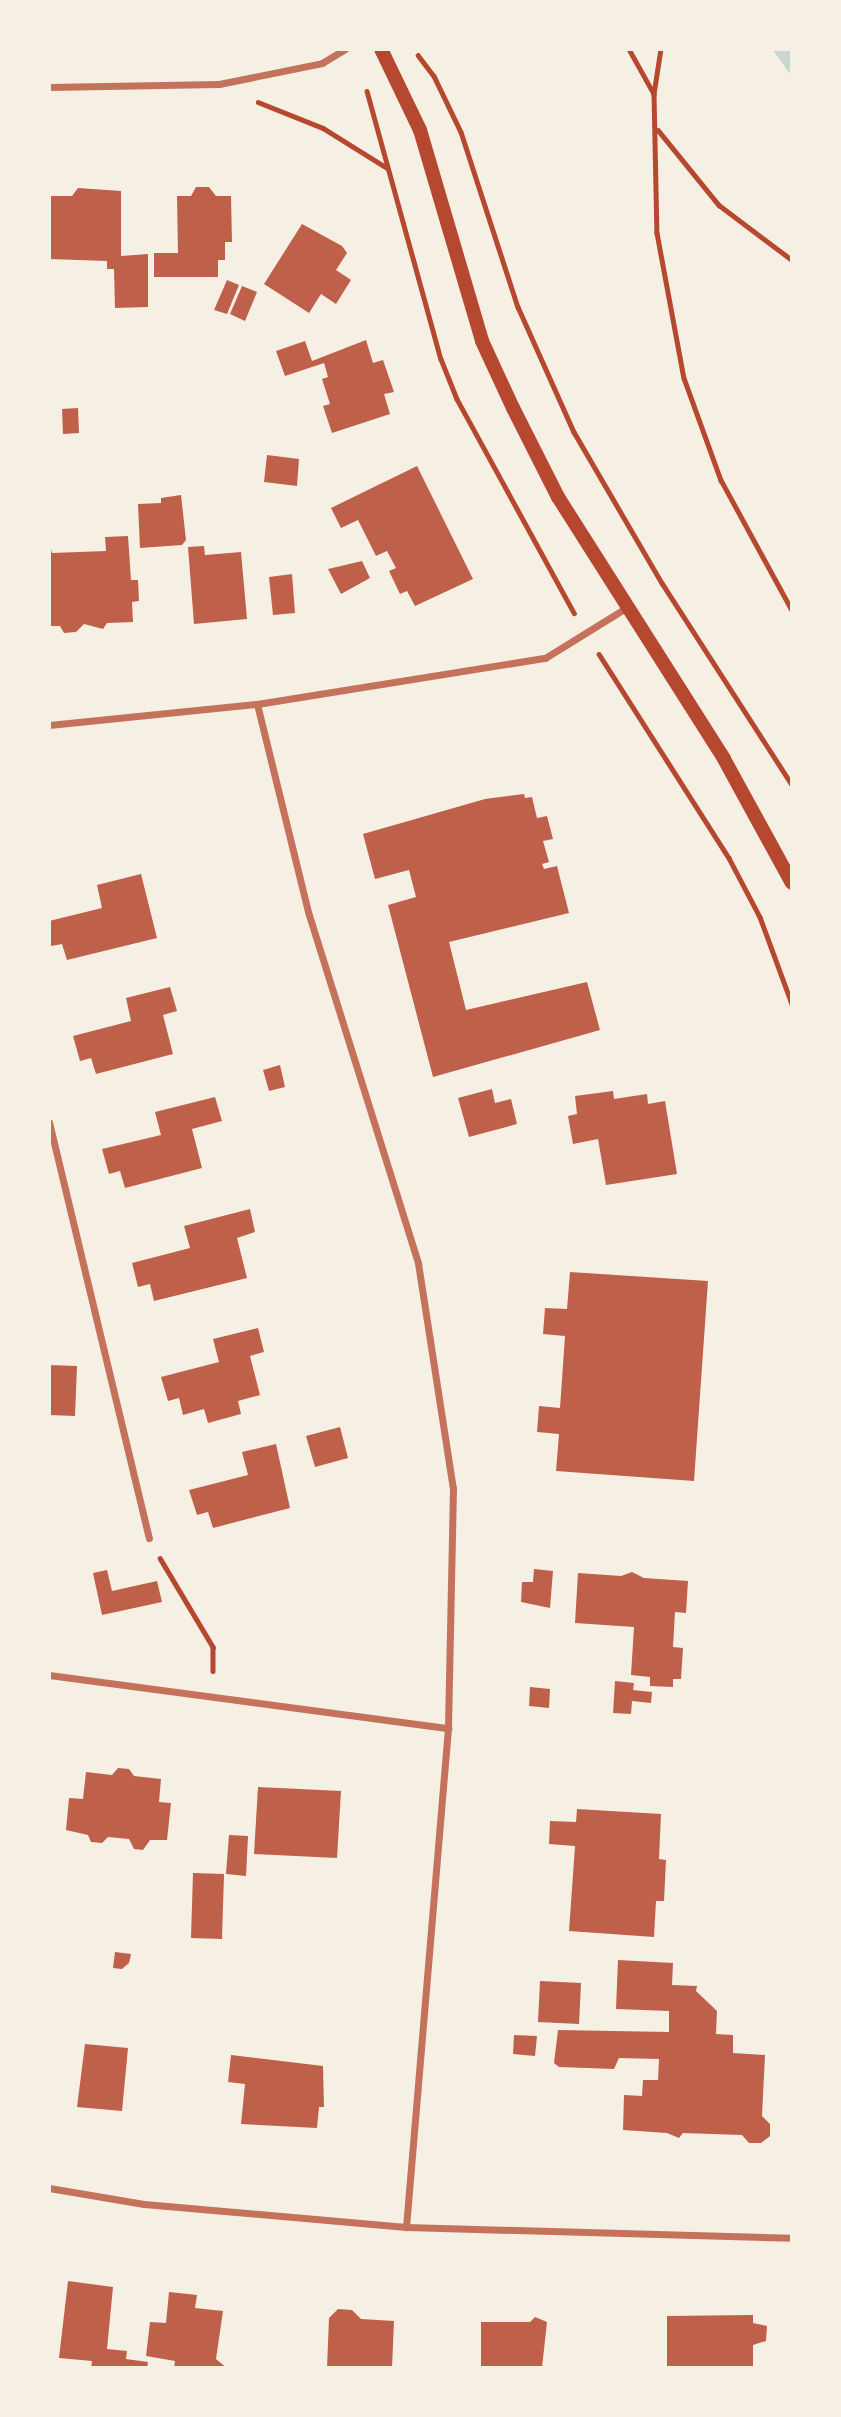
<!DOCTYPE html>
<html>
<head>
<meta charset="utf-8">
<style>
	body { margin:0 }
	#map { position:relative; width:841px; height:2417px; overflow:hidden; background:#f6efe4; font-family:Quicksand,sans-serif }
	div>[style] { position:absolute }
	.water>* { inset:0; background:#c9d6d2 }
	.building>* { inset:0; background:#bf614a }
	.path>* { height:4.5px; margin:-2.25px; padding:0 2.25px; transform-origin:2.25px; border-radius:2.25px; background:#b5482f }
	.minor>* { height:7px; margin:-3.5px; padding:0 3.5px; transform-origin:3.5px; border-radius:3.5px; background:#c5725c }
	.secondary>* { height:14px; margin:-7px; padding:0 7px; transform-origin:7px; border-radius:7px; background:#b5482f }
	span { translate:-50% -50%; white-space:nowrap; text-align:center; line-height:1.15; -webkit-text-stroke:5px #f6efe4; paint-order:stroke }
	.frame { position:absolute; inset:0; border:51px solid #f6efe4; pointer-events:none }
</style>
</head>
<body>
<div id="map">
	<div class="water">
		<div style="clip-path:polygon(772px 49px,792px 49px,792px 75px,790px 74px)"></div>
	</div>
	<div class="building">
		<div style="clip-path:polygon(196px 187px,209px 187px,216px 196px,231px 196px,232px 242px,225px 242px,225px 260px,218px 260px,218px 277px,154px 277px,154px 253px,178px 253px,177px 196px,191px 196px)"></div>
		<div style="clip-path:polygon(78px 188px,121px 191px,121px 256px,148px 254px,148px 307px,115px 308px,114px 269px,107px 269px,107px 261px,49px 259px,49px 196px,72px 196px)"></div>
		<div style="clip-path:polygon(302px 224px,342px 246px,347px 253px,336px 270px,351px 280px,336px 304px,321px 294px,309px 313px,264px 284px)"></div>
		<div style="clip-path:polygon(227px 280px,239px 285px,227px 314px,214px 310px)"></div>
		<div style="clip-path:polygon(242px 286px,257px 292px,245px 321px,230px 314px)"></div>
		<div style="clip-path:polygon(366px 340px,373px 363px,383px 360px,394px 392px,384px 394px,390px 414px,332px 433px,323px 406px,330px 404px,322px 379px,328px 377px,324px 363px,285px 376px,276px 351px,305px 341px,312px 361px)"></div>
		<div style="clip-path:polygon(78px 408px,79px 433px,63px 434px,62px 409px)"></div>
		<div style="clip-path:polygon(267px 455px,299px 459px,297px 486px,264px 482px)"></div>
		<div style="clip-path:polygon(417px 466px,473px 579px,415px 606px,407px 591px,400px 594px,389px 571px,396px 568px,387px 551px,376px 556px,358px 520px,341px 528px,331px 508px)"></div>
		<div style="clip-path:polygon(181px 495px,186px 540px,182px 545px,140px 548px,138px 504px,161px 503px,161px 498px)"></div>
		<div style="clip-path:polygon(128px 536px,131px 580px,138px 580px,139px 601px,132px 602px,133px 622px,107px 623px,103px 629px,84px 624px,76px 632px,64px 633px,60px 626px,49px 626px,49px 542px,52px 553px,106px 551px,105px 537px)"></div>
		<div style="clip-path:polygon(204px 546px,205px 555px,241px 552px,247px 619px,194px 624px,188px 547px)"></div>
		<div style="clip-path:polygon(362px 561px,370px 578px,341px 594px,328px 569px)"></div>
		<div style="clip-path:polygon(292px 574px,295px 613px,273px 615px,269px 577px)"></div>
		<div style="clip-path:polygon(524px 794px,525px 798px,532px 797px,537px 818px,547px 816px,553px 839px,543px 841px,549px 862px,542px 864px,544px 869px,557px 866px,569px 913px,449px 942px,466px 1010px,587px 982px,600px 1030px,433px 1077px,388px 905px,416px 897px,409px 870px,375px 879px,363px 834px,485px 799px)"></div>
		<div style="clip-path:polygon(141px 874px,157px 938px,67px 960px,62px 944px,51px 946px,49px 921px,102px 908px,97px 885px)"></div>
		<div style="clip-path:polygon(170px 987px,177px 1011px,163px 1015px,173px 1054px,96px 1074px,91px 1058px,80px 1061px,73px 1036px,131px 1021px,126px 998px)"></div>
		<div style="clip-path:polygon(280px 1065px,285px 1087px,269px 1091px,263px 1070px)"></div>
		<div style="clip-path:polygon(492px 1089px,495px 1103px,511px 1099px,517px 1124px,469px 1137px,458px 1098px)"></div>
		<div style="clip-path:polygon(613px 1091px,614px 1099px,647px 1094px,648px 1104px,665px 1101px,677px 1174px,606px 1185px,598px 1139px,573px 1144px,568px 1116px,577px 1114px,575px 1096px)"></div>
		<div style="clip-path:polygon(215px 1097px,222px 1121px,192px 1129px,202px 1168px,125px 1188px,120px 1171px,109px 1174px,102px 1149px,161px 1135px,155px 1112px)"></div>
		<div style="clip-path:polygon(250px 1209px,255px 1232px,237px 1238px,247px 1278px,154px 1301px,150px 1284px,138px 1287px,132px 1263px,190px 1248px,184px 1226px)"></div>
		<div style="clip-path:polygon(570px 1272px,708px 1281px,694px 1481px,556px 1471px,559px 1434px,537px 1432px,539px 1406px,560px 1408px,565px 1336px,543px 1334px,545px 1308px,567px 1309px)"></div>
		<div style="clip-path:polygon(258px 1328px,264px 1352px,250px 1356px,260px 1395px,238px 1401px,241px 1414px,208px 1423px,204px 1409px,183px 1415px,179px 1398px,168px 1401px,161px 1377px,219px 1362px,213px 1339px)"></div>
		<div style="clip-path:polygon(49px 1365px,77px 1366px,75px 1416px,49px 1415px)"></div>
		<div style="clip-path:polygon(340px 1427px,348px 1458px,315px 1467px,306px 1436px)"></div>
		<div style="clip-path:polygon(276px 1444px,290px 1508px,213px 1528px,208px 1512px,197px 1515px,189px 1490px,248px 1475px,242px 1452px)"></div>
		<div style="clip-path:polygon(534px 1569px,553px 1571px,550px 1608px,521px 1602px,522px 1582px,533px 1582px)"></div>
		<div style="clip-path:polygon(107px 1570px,112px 1591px,157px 1581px,162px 1602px,102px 1615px,93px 1573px)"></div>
		<div style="clip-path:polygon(632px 1572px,644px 1578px,688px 1581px,686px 1613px,675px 1612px,673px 1647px,683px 1648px,681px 1679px,673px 1679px,673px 1687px,650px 1686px,650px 1677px,631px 1675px,634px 1627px,575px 1623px,578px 1573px,621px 1576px)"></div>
		<div style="clip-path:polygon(615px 1681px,634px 1683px,633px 1690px,652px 1692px,651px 1703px,632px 1701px,631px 1714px,613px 1713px)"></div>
		<div style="clip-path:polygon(530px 1687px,550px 1689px,549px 1708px,529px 1706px)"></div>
		<div style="clip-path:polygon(118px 1768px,129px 1769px,134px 1776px,161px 1779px,159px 1802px,171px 1803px,167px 1840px,150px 1840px,143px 1850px,134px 1849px,129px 1839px,108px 1837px,102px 1843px,91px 1842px,88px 1835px,66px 1830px,69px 1798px,83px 1799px,86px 1772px,112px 1775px)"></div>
		<div style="clip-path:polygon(258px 1787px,341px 1791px,337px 1858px,254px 1854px)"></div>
		<div style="clip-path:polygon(577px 1809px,661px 1814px,659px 1859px,666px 1860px,664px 1901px,656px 1901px,654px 1937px,569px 1931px,575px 1846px,549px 1844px,550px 1821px,576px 1822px)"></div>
		<div style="clip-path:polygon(229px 1835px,248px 1836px,246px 1876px,226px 1874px)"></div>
		<div style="clip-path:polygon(193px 1873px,224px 1874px,222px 1939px,191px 1938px)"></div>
		<div style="clip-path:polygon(115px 1952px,131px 1954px,129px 1963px,122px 1969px,113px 1968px)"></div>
		<div style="clip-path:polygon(618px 1960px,673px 1963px,672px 1985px,697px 1986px,696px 1991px,717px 2011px,716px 2034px,733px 2035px,733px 2053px,765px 2055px,762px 2116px,770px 2124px,770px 2136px,761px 2143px,749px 2143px,742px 2135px,683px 2133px,679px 2138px,667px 2133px,623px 2130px,624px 2095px,642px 2096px,643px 2080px,658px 2080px,659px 2059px,619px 2058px,614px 2069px,559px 2067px,554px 2063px,558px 2030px,669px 2032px,669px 2011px,616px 2009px)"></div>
		<div style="clip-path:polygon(540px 1981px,581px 1983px,579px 2024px,538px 2022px)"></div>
		<div style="clip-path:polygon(514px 2035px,537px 2036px,535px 2056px,513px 2054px)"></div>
		<div style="clip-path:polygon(85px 2044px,128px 2048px,122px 2111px,77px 2107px)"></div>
		<div style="clip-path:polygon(231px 2055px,323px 2066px,324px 2107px,319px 2107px,317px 2128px,241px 2124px,245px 2084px,228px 2082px)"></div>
		<div style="clip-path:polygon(68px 2281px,113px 2287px,107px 2349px,127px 2351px,126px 2359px,148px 2362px,147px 2368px,91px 2368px,92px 2361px,59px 2358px)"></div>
		<div style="clip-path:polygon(169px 2292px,197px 2295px,195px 2308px,223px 2311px,216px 2359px,227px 2368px,174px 2368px,175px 2361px,146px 2356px,150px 2322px,166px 2323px)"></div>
		<div style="clip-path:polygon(338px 2309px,352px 2310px,361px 2319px,394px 2321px,392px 2368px,327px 2368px,329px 2318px)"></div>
		<div style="clip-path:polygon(753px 2315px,753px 2323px,767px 2326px,766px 2341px,753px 2345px,753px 2368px,667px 2368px,667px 2316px)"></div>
		<div style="clip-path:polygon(535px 2317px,547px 2322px,542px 2368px,481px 2368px,481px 2322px,530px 2322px)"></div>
	</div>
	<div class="path">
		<div style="left:629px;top:49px;width:51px;rotate:60.9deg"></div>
		<div style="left:661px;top:49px;width:46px;rotate:98.8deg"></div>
		<div style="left:654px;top:94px;width:139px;rotate:88.8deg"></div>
		<div style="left:657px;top:233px;width:147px;rotate:79.5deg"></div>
		<div style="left:684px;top:378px;width:109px;rotate:70.1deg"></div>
		<div style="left:721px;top:480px;width:148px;rotate:61.4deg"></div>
		<div style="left:418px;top:55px;width:26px;rotate:53deg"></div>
		<div style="left:434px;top:76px;width:62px;rotate:64.3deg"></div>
		<div style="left:461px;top:132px;width:184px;rotate:72deg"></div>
		<div style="left:518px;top:307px;width:137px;rotate:65.9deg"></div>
		<div style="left:574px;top:432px;width:175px;rotate:59.8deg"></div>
		<div style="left:662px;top:583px;width:240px;rotate:57.2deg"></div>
		<div style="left:367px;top:91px;width:278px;rotate:74.6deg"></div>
		<div style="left:441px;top:359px;width:43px;rotate:68.2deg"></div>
		<div style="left:457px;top:399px;width:244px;rotate:61.3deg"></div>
		<div style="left:258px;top:102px;width:70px;rotate:21.8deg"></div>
		<div style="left:323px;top:128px;width:75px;rotate:32deg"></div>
		<div style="left:658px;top:130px;width:97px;rotate:50.9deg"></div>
		<div style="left:719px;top:205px;width:91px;rotate:37deg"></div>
		<div style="left:599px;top:654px;width:242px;rotate:57.5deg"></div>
		<div style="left:729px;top:858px;width:67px;rotate:62.3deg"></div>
		<div style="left:760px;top:917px;width:93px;rotate:69.8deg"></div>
		<div style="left:160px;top:1558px;width:104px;rotate:59.2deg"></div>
		<div style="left:213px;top:1647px;width:24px;rotate:90deg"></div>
	</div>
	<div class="minor">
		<div style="left:49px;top:87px;width:170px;rotate:-1deg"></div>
		<div style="left:219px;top:84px;width:105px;rotate:-11.5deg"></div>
		<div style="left:322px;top:63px;width:27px;rotate:-31deg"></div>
		<div style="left:257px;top:704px;width:217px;rotate:76.2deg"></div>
		<div style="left:309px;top:915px;width:365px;rotate:72.6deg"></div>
		<div style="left:418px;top:1263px;width:228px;rotate:81.2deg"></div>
		<div style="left:453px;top:1488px;width:240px;rotate:91.2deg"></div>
		<div style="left:448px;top:1728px;width:501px;rotate:94.81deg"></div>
		<div style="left:49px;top:725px;width:209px;rotate:-5.8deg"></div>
		<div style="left:257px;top:704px;width:292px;rotate:-9.1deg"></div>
		<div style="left:545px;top:658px;width:95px;rotate:-31.7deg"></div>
		<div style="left:49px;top:1122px;width:428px;rotate:76.5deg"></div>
		<div style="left:49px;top:1675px;width:403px;rotate:7.6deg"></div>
		<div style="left:49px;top:2188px;width:96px;rotate:9.6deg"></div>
		<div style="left:144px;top:2204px;width:263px;rotate:5deg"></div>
		<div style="left:406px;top:2227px;width:386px;rotate:1.6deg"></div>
	</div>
	<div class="secondary">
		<div style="left:381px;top:49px;width:90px;rotate:64.3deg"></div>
		<div style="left:420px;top:130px;width:220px;rotate:73.6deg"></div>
		<div style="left:482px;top:341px;width:74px;rotate:65.2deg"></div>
		<div style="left:513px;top:408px;width:100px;rotate:63.2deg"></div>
		<div style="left:558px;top:497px;width:310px;rotate:57.6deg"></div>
		<div style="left:724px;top:759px;width:141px;rotate:61.3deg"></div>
	</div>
	<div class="frame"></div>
</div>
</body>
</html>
